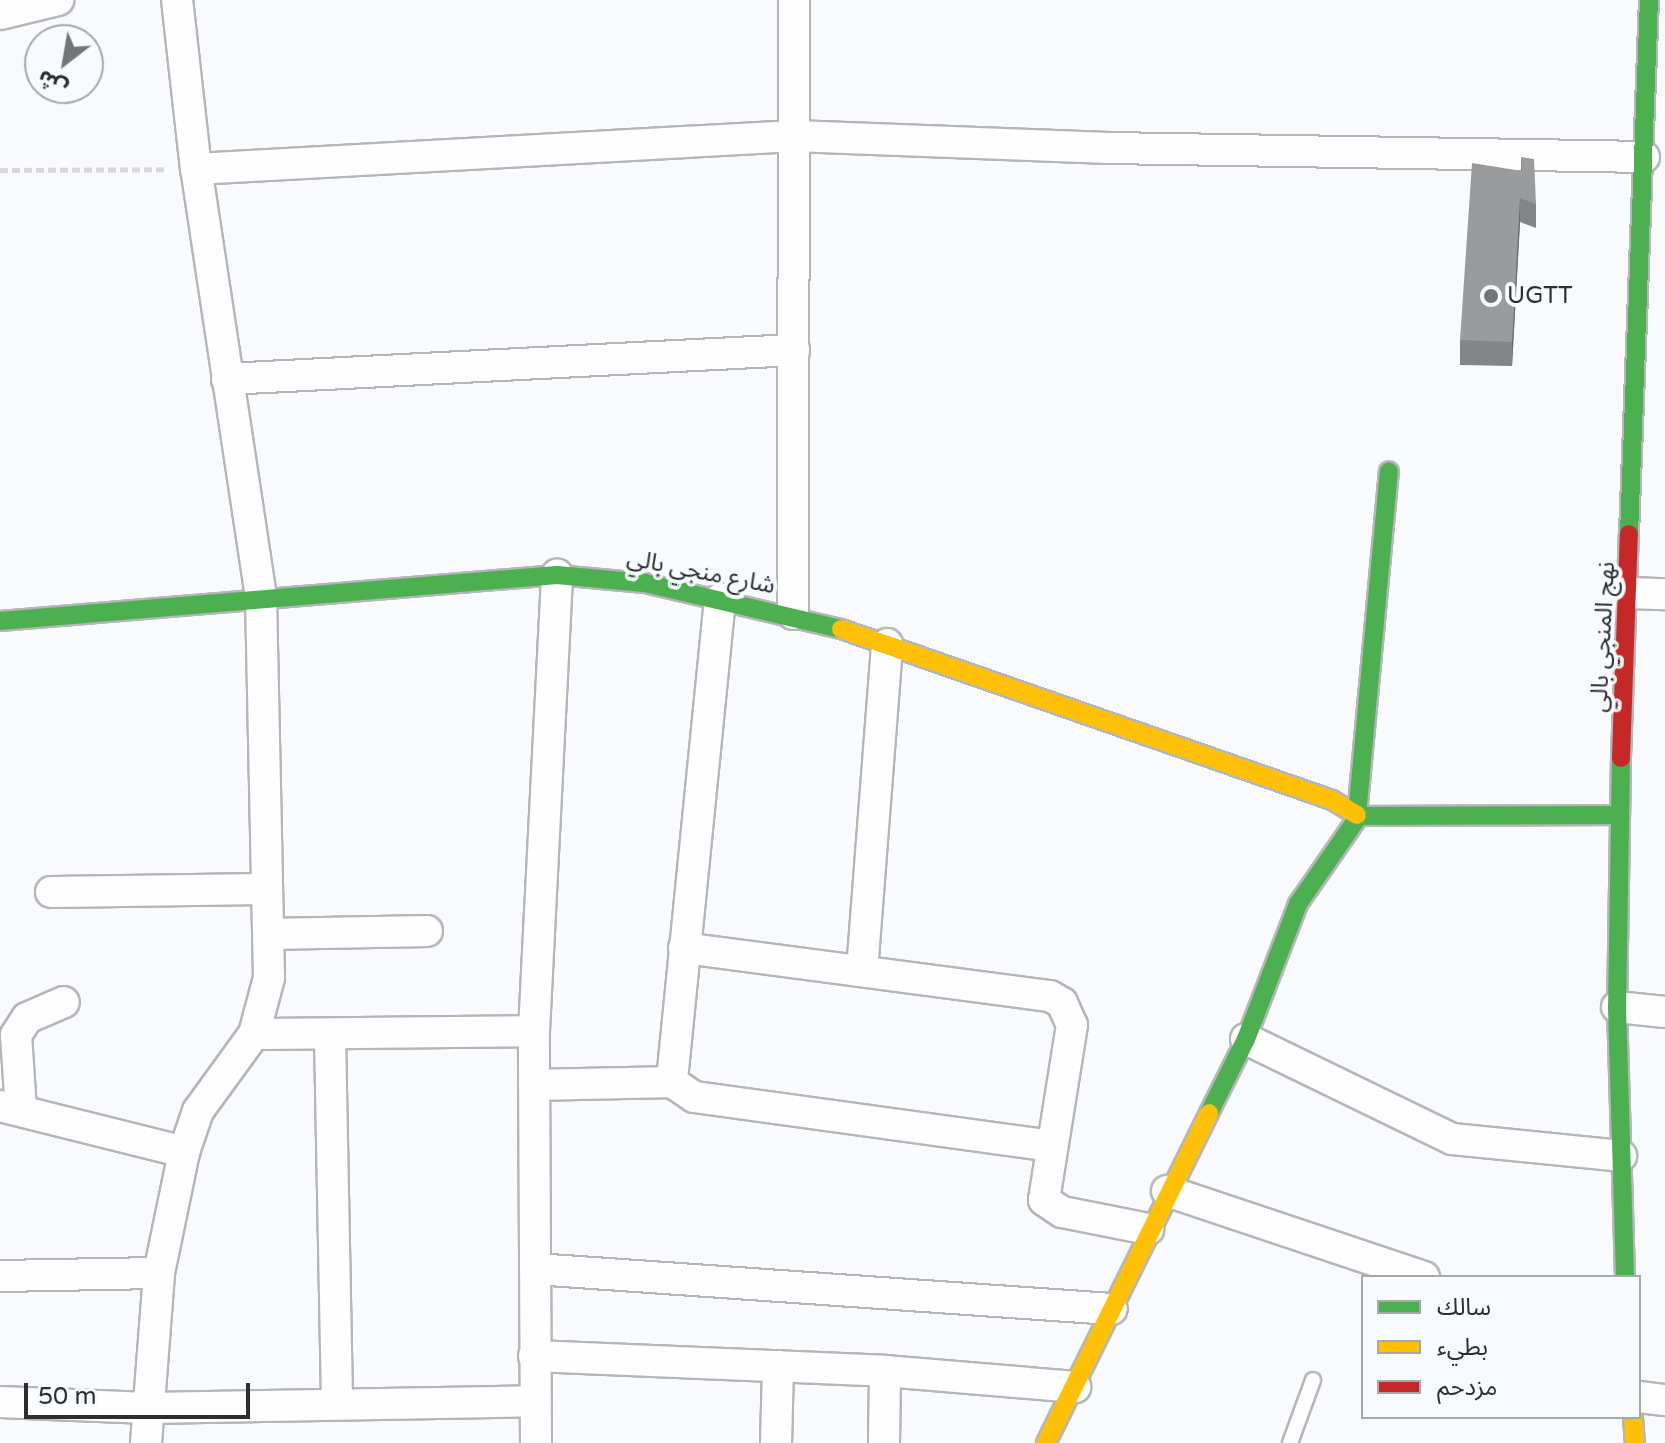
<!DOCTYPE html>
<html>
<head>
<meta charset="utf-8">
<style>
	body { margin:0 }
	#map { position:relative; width:1665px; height:1443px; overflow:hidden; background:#f8fafd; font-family:"Varela Round","Noto Sans Arabic",sans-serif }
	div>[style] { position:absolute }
	.path>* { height:5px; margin-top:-2.5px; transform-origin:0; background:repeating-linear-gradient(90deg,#d8d8d9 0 8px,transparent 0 12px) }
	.roads { filter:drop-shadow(2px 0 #b4b6b8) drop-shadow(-2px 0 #b4b6b8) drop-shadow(0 2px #b4b6b8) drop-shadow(0 -2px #b4b6b8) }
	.lane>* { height:14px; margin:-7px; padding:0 7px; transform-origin:7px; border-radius:7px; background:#fefeff }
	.street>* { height:30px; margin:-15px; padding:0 15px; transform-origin:15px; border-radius:15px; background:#fefeff }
	.fast>* { height:18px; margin:-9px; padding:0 9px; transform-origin:9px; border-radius:9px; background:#4caf50 }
	.slow>* { height:18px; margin:-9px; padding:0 9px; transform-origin:9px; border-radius:9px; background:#ffc107 }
	.jam>* { height:18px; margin:-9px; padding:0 9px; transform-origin:9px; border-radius:9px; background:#c62828 }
	.wall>* { inset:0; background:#848586 }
	.shaded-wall>* { inset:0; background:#6c6c6d }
	.building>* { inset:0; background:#9a9b9c }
	.dots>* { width:22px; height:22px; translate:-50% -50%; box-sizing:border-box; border:4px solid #f7fafe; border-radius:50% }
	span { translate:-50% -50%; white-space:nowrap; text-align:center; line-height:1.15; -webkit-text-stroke:8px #f7fafe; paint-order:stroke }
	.poi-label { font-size:24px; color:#2d2e30 }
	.left { translate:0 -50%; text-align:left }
	.street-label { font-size:24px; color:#2d2e30 }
	.legend { position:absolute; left:1361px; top:1275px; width:280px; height:144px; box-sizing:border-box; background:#f7fafe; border:2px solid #a6a8ac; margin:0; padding:10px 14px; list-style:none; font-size:24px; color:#2d2e30 }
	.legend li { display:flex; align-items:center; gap:16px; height:40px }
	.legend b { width:40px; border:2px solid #a6a8ac }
	.north { position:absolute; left:24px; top:24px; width:80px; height:80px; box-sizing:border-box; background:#f7fafe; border:2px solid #a6a8ac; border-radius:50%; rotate:211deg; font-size:22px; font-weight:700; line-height:32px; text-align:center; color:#2d2e30 }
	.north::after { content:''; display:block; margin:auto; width:28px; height:36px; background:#747578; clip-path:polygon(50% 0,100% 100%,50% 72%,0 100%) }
	.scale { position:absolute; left:24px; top:1383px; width:226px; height:36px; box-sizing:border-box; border:4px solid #2d2e30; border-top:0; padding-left:10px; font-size:24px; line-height:28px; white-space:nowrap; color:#2d2e30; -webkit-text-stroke:6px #f7fafe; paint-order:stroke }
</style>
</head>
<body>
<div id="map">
	<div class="path">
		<div style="left:0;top:170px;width:167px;rotate:-0.3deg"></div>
	</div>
	<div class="roads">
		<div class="lane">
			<div style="left:1290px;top:1443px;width:67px;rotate:-69.9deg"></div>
		</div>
		<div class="street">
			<div style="left:0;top:14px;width:60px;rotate:-13.6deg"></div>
			<div style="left:196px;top:169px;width:599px;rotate:-3.16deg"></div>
			<div style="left:794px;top:136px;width:315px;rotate:2.2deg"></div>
			<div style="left:1109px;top:148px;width:535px;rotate:0.96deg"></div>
			<div style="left:227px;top:379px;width:568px;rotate:-2.93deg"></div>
			<div style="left:1629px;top:593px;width:36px;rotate:2deg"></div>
			<div style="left:720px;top:599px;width:485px;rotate:95.7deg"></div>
			<div style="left:672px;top:1082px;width:27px;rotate:34deg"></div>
			<div style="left:694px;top:1097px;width:360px;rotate:7.8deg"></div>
			<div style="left:793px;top:614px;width:614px;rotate:-89.91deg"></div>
			<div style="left:51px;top:892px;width:214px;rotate:-0.8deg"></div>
			<div style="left:269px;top:934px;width:158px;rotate:-1.1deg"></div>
			<div style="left:684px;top:948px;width:369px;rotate:7.5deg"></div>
			<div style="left:1050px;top:996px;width:14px;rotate:30deg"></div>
			<div style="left:1062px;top:1003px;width:24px;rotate:66deg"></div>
			<div style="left:1072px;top:1025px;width:177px;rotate:99.1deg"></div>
			<div style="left:1044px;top:1200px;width:22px;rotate:34deg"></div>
			<div style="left:1062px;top:1212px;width:88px;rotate:11.2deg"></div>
			<div style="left:862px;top:971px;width:328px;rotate:-85.6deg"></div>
			<div style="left:1617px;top:1007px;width:48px;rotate:5.9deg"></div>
			<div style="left:254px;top:1034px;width:280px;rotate:-0.6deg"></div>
			<div style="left:330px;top:1036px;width:365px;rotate:88.9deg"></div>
			<div style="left:1246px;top:1039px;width:229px;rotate:25.9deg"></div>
			<div style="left:1452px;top:1139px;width:170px;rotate:5.7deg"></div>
			<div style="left:534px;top:1085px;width:138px;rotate:-1.2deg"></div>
			<div style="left:0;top:1106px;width:190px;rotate:14deg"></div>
			<div style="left:21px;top:1110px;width:75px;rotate:-93.8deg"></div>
			<div style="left:16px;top:1035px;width:20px;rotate:-57deg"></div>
			<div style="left:27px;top:1018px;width:40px;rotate:-23.4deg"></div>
			<div style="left:1167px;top:1191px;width:271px;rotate:18.5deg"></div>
			<div style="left:535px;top:1269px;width:578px;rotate:3.97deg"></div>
			<div style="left:0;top:1276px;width:159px;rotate:-1.1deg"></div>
			<div style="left:534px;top:1356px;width:351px;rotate:2.4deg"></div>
			<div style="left:885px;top:1371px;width:191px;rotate:4.8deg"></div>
			<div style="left:1639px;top:1397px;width:26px;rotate:7deg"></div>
			<div style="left:0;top:1402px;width:148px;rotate:2.3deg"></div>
			<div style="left:148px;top:1408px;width:386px;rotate:-1deg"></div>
			<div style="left:146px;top:1443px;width:170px;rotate:-85.6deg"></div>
			<div style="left:159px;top:1273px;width:124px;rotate:-78.3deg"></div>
			<div style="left:184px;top:1152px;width:43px;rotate:-71.1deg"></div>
			<div style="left:198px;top:1111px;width:95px;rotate:-54deg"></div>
			<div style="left:254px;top:1034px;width:58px;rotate:-75deg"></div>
			<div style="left:269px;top:978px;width:381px;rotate:-91.2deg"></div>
			<div style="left:261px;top:597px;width:433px;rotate:-98.6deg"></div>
			<div style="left:196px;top:169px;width:170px;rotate:-96.4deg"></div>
			<div style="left:536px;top:1443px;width:412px;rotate:-90.3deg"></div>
			<div style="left:534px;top:1031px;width:457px;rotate:-87.1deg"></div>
			<div style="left:776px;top:1443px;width:77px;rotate:-88.5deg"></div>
			<div style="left:884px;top:1443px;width:72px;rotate:-89.2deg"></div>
		</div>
		<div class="fast">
			<div style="left:1629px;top:534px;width:534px;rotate:-87.86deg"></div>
			<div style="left:0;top:621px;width:559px;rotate:-4.72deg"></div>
			<div style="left:557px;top:575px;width:88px;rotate:5.2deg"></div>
			<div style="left:645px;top:583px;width:201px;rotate:13.2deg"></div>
			<div style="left:1621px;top:758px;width:249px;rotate:90.9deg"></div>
			<div style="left:1617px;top:1007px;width:270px;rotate:88.3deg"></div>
			<div style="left:1357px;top:815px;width:345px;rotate:-84.7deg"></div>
			<div style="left:1209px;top:1113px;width:83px;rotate:-63.4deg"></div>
			<div style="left:1246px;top:1039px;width:145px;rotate:-68.9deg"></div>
			<div style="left:1298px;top:904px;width:107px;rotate:-55.3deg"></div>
			<div style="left:1359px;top:816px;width:260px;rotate:-0.2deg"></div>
		</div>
		<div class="slow">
			<div style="left:841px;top:629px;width:520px;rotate:19.2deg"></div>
			<div style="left:1332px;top:800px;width:29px;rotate:31deg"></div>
			<div style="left:1633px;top:1417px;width:26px;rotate:86deg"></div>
			<div style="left:1046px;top:1443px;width:368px;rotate:-63.7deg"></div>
		</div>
		<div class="jam">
			<div style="left:1621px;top:758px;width:224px;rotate:-88deg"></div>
		</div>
	</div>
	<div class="wall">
		<div style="clip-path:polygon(1521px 157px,1536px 204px,1536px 228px,1520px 222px,1512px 366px,1460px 365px,1460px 340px,1521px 171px)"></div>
	</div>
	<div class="shaded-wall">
		<div style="clip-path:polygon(1520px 198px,1520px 222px,1512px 366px,1512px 342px)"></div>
	</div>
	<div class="building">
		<div style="clip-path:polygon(1521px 157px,1534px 159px,1536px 204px,1520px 198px,1512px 342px,1460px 340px,1472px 163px,1522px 171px)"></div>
	</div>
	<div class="dots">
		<div style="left:1491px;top:296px;background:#747578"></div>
	</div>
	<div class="poi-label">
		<span class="left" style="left:1507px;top:296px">UGTT</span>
	</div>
	<div class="street-label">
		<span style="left:701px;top:572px;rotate:11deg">شارع منجي بالي</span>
		<span style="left:1603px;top:637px;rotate:-87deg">نهج المنجي بالي</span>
	</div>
	<ul class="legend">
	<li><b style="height:10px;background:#4caf50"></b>سالك</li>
	<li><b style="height:10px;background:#ffc107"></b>بطيء</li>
	<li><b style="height:10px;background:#c62828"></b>مزدحم</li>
	</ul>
	<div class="north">ش</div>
	<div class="scale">50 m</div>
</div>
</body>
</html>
